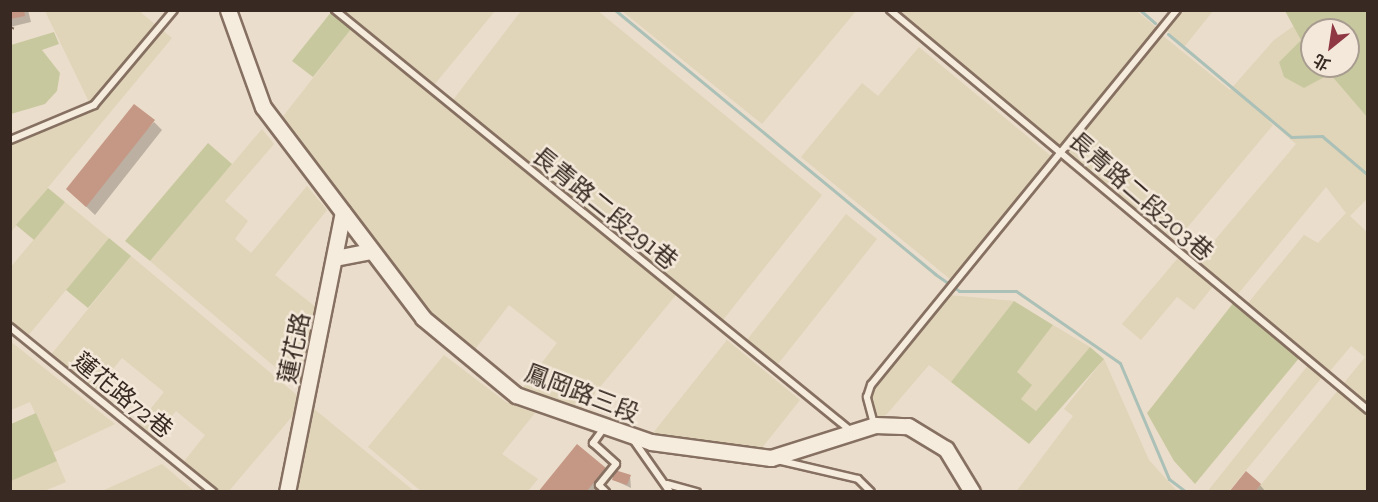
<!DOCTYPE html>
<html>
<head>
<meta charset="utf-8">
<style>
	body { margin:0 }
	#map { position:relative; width:1378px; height:502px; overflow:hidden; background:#ebddcb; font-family:"Zilla Slab","Noto Sans TC",serif }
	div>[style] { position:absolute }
	.farmland>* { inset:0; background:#e0d4b9 }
	.green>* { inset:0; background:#c8c89f }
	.shadow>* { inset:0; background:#0003 }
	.stream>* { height:3px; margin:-1.5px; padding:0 1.5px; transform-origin:1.5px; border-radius:1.5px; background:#abc0b7 }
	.building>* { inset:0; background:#c59785 }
	.path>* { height:1.5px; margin-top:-0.75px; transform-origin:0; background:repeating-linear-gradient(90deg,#867061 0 4.5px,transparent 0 7.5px) }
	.roads { filter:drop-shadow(2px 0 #867061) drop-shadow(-2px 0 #867061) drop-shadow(0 2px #867061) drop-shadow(0 -2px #867061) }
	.service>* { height:6px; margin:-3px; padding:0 3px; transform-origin:3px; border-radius:3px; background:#f6ecde }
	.tertiary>* { height:15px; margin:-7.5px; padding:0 7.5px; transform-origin:7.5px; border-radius:7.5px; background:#f6ecde }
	span { translate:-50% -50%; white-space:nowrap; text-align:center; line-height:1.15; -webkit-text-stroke:5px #f3e8da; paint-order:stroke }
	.street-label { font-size:24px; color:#382a22 }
	.frame { position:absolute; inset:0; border:12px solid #382a22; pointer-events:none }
	.north { position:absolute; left:1300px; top:18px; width:60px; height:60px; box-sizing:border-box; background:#f3e8da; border:2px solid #a89c90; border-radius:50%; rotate:210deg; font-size:16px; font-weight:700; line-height:24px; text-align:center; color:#382a22 }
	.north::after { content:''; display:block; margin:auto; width:21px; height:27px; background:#8f3743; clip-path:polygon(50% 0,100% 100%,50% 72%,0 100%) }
</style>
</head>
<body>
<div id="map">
	<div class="farmland">
		<div style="clip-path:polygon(1181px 10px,1213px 11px,1184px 47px,1165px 29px)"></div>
		<div style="clip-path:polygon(45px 11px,139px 11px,172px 38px,11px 232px,10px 140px,90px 104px)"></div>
		<div style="clip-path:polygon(345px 11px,495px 11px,434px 85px)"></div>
		<div style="clip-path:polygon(521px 11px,598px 11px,822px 195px,723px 320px,453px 100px)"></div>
		<div style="clip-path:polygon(622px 11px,856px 11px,762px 124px)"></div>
		<div style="clip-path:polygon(895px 11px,1137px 11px,1157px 28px,1058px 147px)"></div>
		<div style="clip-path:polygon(1295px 25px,1301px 40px,1279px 62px,1304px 87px,1330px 74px,1367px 117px,1367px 199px,1350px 216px,1367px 232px,1367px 403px,1344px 383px,1365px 357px,1351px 346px,1330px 371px,1248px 303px,1304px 235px,1318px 243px,1346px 213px,1326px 187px,1238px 294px,1198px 260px,1296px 144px,1273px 124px,1267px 120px,1273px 125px,1176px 241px,1065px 152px,1162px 35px,1230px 90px,1274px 40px)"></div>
		<div style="clip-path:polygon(352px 28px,676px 295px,577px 415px,520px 391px,557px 343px,509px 305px,469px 357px,427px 316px,281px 119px)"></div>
		<div style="clip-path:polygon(919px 47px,1051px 156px,950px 279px,801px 157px,862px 83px,878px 96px)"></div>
		<div style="clip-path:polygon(262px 129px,274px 144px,225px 201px,248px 221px,235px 239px,251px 253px,307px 186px,327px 210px,275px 275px,317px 308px,301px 389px,150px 261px)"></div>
		<div style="clip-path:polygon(65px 202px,109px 238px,27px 337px,11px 324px,10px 268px)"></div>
		<div style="clip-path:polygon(846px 214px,877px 239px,778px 364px,747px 340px)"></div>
		<div style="clip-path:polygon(131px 256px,298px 396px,295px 413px,229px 491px,217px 491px,182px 464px,205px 435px,176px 411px,152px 439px,136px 427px,164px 392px,122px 358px,94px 392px,50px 356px)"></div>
		<div style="clip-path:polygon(1178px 258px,1214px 285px,1194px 310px,1177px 297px,1141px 340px,1122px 324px)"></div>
		<div style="clip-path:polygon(949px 295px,1014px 301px,951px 382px,929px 365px,886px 415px,876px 418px,872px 390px)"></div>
		<div style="clip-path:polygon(1053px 325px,1090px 347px,1036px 411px,1021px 399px,1017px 372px)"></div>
		<div style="clip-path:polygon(727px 340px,800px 400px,761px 449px,649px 438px)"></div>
		<div style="clip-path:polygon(10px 341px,115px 424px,53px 453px,30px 402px,11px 410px)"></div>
		<div style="clip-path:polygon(444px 355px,506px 402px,535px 413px,502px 454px,538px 479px,528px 491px,421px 491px,368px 447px)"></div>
		<div style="clip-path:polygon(1104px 359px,1149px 460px,1177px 491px,1016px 492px,1073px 416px,1064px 409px)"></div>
		<div style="clip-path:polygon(1309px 364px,1323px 376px,1229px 491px,1207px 492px)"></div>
		<div style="clip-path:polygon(1339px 389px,1367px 413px,1367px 491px,1255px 492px)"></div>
		<div style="clip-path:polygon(313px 408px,414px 491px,294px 492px)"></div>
		<div style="clip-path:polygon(57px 461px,66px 482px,44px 491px,11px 492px,10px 481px)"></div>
		<div style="clip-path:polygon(162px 464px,194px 491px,102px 491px)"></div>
	</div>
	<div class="green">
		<div style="clip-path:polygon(332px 11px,352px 28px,313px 77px,292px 61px)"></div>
		<div style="clip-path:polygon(evenodd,1285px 11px,1367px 11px,1367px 117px,1330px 74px,1304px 88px,1284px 77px,1279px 62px,1301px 40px,1285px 11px,1312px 30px,1348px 30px,1348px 66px,1312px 66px,1312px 30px)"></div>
		<div style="clip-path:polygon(54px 32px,59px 44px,42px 50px,60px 73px,57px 91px,45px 104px,11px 114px,11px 45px)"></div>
		<div style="clip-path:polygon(208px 143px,232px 164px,150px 261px,125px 241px)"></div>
		<div style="clip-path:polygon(48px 188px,65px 202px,34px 240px,16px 225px)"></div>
		<div style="clip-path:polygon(109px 238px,131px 256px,88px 308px,66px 290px)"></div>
		<div style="clip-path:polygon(1014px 301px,1053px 325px,1017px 372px,1032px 385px,1021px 399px,1036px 411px,1090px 347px,1104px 359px,1029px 444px,951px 382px)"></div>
		<div style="clip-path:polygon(1234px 302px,1300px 357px,1195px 484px,1174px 461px,1147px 413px)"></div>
		<div style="clip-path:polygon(36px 413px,57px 461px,11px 481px,11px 424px)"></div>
	</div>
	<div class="shadow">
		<div style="clip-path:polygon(10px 10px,28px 10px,31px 22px,10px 27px)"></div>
		<div style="clip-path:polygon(154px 122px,162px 130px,95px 215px,76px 197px)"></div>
		<div style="clip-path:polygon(605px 469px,611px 475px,597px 492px,540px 492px)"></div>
		<div style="clip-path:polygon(630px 476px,631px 488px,614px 480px)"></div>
		<div style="clip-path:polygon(1260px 485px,1266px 492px,1231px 492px)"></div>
	</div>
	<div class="stream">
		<div style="left:615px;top:10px;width:415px;rotate:39.5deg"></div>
		<div style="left:935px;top:274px;width:29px;rotate:35deg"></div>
		<div style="left:959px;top:291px;width:57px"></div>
		<div style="left:1016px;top:291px;width:126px;rotate:34.7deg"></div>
		<div style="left:1120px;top:363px;width:126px;rotate:67.1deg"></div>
		<div style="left:1169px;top:479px;width:21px;rotate:37deg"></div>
		<div style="left:1140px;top:10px;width:20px;rotate:41deg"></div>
		<div style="left:1168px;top:34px;width:160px;rotate:39.9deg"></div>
		<div style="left:1291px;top:137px;width:31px;rotate:-2deg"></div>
		<div style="left:1322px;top:136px;width:60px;rotate:40.3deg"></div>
		<div style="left:10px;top:332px;width:254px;rotate:39.1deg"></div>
	</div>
	<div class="building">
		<div style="clip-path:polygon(10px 10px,24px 10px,25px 16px,10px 19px)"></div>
		<div style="clip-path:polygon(134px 104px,155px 120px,86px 207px,66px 189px)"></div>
		<div style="clip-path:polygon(577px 444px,606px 468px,586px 492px,538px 492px)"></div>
		<div style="clip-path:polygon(615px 470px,631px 475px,627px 485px,612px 480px)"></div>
		<div style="clip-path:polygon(1246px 471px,1261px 484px,1255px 492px,1229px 492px)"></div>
	</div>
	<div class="path">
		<div style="left:10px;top:27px;width:5px;rotate:22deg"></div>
	</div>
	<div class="roads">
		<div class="service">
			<div style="left:335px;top:10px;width:666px;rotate:39.21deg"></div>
			<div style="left:890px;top:10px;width:623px;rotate:39.92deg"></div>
			<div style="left:10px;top:140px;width:91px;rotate:-22.6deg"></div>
			<div style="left:94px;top:105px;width:124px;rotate:-49.9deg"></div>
			<div style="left:10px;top:327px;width:262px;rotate:39.1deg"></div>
			<div style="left:874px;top:424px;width:28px;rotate:-105deg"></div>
			<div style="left:867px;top:397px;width:13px;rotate:-72deg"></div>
			<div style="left:871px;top:385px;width:484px;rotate:-50.8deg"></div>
			<div style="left:604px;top:428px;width:19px;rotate:126deg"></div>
			<div style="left:593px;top:443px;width:31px;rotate:42deg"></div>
			<div style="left:616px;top:464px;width:27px;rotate:129deg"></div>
			<div style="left:599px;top:485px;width:10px;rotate:45deg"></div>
			<div style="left:634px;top:441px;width:62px;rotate:54.8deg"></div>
			<div style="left:777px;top:460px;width:83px;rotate:13.2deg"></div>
			<div style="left:858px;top:479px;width:18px;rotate:45deg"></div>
			<div style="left:667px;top:484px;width:31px;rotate:15deg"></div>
		</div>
		<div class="tertiary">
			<div style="left:228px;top:10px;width:103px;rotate:70.2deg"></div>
			<div style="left:263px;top:107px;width:265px;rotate:52.8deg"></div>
			<div style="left:423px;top:318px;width:121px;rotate:39.6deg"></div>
			<div style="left:516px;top:395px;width:143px;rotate:19.2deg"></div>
			<div style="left:651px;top:442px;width:121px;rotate:7.6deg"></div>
			<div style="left:771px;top:458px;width:109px;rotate:-17.6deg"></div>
			<div style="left:875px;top:425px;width:33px;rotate:2deg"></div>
			<div style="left:908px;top:426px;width:44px;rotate:31.2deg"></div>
			<div style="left:946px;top:449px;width:50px;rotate:58.8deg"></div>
			<div style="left:335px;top:258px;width:37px;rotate:-11deg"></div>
			<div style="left:287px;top:492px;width:285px;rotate:-78.7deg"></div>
		</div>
	</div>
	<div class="street-label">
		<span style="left:1141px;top:196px;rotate:41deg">長青路二段203巷</span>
		<span style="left:605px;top:208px;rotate:39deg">長青路二段291巷</span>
		<span style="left:294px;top:348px;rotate:-78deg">蓮花路</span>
		<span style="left:582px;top:393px;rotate:21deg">鳳岡路三段</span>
		<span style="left:123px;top:395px;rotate:39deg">蓮花路72巷</span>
	</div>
	<div class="frame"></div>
	<div class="north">北</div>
</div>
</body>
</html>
